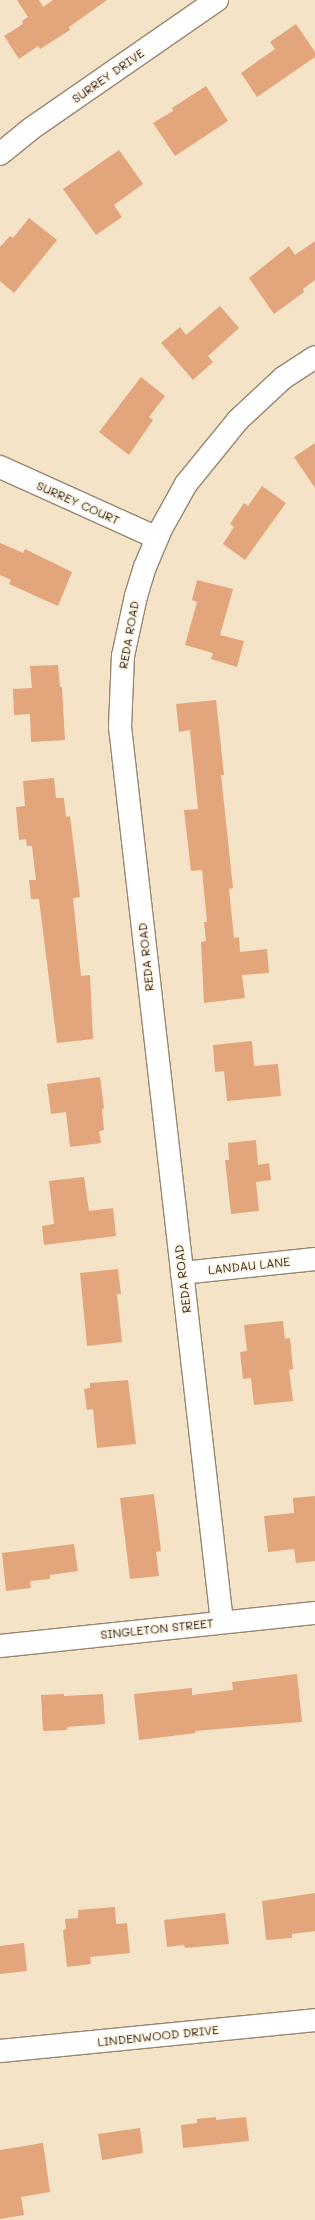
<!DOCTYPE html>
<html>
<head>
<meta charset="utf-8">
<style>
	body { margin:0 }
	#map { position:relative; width:315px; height:2220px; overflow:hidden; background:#f4e3c7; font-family:Mali,sans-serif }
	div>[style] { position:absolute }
	.building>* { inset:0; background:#e2a57c }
	.roads { filter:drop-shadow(1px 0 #988672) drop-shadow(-1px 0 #988672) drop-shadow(0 1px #988672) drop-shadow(0 -1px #988672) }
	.minor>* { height:22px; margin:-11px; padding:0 11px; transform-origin:11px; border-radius:11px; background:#fff }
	span { translate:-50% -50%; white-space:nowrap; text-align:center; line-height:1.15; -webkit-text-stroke:3.5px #fcf5e5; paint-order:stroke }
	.street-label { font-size:12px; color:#3b2a1e }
</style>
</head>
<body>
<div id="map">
	<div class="building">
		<div style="clip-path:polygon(17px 0,39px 0,43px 7px,53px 0,107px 0,69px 27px,70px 30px,40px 49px,38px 46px,19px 59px,4px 36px,23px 24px,22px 21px,28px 17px)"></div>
		<div style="clip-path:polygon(296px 24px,315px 52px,315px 57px,257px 97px,241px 73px,275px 49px,270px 42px)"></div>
		<div style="clip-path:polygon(206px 86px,228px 121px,175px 156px,153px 123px,173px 111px,172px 108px)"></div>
		<div style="clip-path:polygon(119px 150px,143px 184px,114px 205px,122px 217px,96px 235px,63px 189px)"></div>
		<div style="clip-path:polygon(29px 218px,57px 240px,14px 293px,0 281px,0 247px,10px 236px,13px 238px)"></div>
		<div style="clip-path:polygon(315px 241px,315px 280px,303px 289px,304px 292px,274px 314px,249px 278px,289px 246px,295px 255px)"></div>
		<div style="clip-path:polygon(220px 306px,239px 328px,208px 356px,213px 362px,193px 380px,161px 343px,180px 327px,186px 335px)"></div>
		<div style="clip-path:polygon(141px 377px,165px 396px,149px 417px,153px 420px,129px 455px,99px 432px)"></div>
		<div style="clip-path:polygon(315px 443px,315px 488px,294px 457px)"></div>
		<div style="clip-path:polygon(262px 486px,286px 503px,245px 560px,223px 544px,234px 527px,230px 524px,244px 503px,248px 506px)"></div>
		<div style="clip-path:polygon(0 543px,23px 553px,25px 549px,72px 572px,58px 606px,9px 584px,11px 580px,0 575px)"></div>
		<div style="clip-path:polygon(197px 580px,233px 589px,220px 635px,244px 641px,237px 667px,211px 659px,213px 653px,185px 645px,197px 602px,192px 600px)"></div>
		<div style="clip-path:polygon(58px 665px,60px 687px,62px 687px,65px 740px,31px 742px,30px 714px,14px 715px,13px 689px,32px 688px,30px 666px)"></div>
		<div style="clip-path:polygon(216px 700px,224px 775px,221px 775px,233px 888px,229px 889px,234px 938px,239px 937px,240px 952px,267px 949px,269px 973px,242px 975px,245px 998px,204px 1003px,201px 942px,206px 941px,204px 922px,207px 922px,202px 870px,191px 871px,184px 810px,198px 809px,190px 730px,179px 732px,176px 704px)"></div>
		<div style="clip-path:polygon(54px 778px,56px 798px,64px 798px,66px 817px,70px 816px,80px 897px,73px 898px,81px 976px,90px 975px,93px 1039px,57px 1043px,39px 899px,31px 899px,29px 880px,36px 880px,32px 846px,27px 846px,26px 839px,19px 840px,16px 807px,25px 806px,23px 781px)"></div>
		<div style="clip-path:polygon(252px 1041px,254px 1066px,278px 1064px,281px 1096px,227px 1101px,224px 1071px,215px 1072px,213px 1045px)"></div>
		<div style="clip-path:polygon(100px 1077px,104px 1108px,102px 1109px,104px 1130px,99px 1131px,101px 1143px,70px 1147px,66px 1112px,51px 1114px,47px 1084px)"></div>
		<div style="clip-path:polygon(256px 1140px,258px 1165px,269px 1163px,271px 1180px,256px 1182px,259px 1211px,231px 1214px,225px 1160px,229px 1160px,228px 1143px)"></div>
		<div style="clip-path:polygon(84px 1177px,89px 1211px,113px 1208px,116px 1236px,44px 1245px,42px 1226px,54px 1224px,49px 1181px)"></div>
		<div style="clip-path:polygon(118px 1269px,121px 1294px,117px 1294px,122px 1342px,87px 1346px,80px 1273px)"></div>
		<div style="clip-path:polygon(283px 1321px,285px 1339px,290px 1338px,293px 1369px,289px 1370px,293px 1401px,254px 1405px,251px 1378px,243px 1379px,240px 1352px,247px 1351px,244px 1325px)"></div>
		<div style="clip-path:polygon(128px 1380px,136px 1444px,97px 1448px,93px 1409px,87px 1410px,84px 1389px,90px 1388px,90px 1383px)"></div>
		<div style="clip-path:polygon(154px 1494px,161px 1551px,156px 1552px,159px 1576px,130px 1579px,120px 1498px)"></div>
		<div style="clip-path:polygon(315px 1496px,315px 1561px,296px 1563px,294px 1549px,268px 1552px,264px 1516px,294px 1513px,293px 1498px)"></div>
		<div style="clip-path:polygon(74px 1544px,78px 1571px,50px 1575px,50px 1579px,30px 1581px,31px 1588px,6px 1591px,2px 1553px)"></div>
		<div style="clip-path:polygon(297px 1674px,302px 1722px,195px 1731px,196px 1733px,139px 1740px,134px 1694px,192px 1688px,192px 1695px,233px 1690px,232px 1682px)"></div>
		<div style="clip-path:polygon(64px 1694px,64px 1696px,103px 1694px,105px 1724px,67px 1727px,67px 1730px,43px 1731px,41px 1695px)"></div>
		<div style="clip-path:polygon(315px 1893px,315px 1931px,292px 1934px,292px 1938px,266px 1940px,262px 1901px)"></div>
		<div style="clip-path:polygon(115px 1907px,116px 1924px,127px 1923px,130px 1953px,90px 1957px,91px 1964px,67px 1967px,63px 1930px,66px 1929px,65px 1919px,78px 1918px,78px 1910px)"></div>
		<div style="clip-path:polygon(225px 1913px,229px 1944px,185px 1948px,184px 1945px,167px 1947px,164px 1920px)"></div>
		<div style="clip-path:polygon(24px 1943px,27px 1971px,0 1974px,0 1946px)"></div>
		<div style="clip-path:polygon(216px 2117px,216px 2120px,246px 2117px,249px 2141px,183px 2148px,181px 2125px,197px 2123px,197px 2119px)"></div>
		<div style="clip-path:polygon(140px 2128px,143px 2153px,102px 2160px,98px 2134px)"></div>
		<div style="clip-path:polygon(43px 2143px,50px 2192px,21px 2197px,24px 2215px,0 2219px,0 2150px)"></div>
	</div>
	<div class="roads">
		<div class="minor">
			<div style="left:0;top:154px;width:41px;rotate:-39.1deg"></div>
			<div style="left:32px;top:128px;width:225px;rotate:-34.7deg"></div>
			<div style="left:0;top:467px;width:172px;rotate:24.3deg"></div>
			<div style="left:182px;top:1273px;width:134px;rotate:-6deg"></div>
			<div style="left:222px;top:1622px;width:901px;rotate:-96.5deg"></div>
			<div style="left:120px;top:727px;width:71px;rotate:-87.6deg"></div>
			<div style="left:123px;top:656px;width:61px;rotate:-77.8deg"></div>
			<div style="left:136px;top:596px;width:30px;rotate:-73deg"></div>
			<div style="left:145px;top:567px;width:41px;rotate:-67.2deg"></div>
			<div style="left:161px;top:529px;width:51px;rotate:-60.9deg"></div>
			<div style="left:186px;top:484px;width:82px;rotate:-50.9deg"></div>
			<div style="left:238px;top:420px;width:62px;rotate:-43deg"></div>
			<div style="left:283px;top:378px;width:38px;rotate:-33deg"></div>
			<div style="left:0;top:1646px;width:317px;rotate:-6deg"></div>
			<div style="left:0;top:2051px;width:317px;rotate:-5.6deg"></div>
		</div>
	</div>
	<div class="street-label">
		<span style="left:108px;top:76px;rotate:-35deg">SURREY DRIVE</span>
		<span style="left:78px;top:503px;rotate:24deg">SURREY COURT</span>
		<span style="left:129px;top:635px;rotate:-80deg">REDA ROAD</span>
		<span style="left:146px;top:957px;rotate:-96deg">REDA ROAD</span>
		<span style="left:249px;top:1266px;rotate:-6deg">LANDAU LANE</span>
		<span style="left:183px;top:1279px;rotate:-97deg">REDA ROAD</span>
		<span style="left:157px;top:1629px;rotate:-6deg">SINGLETON STREET</span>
		<span style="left:158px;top:2036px;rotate:-6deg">LINDENWOOD DRIVE</span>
	</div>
</div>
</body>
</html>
